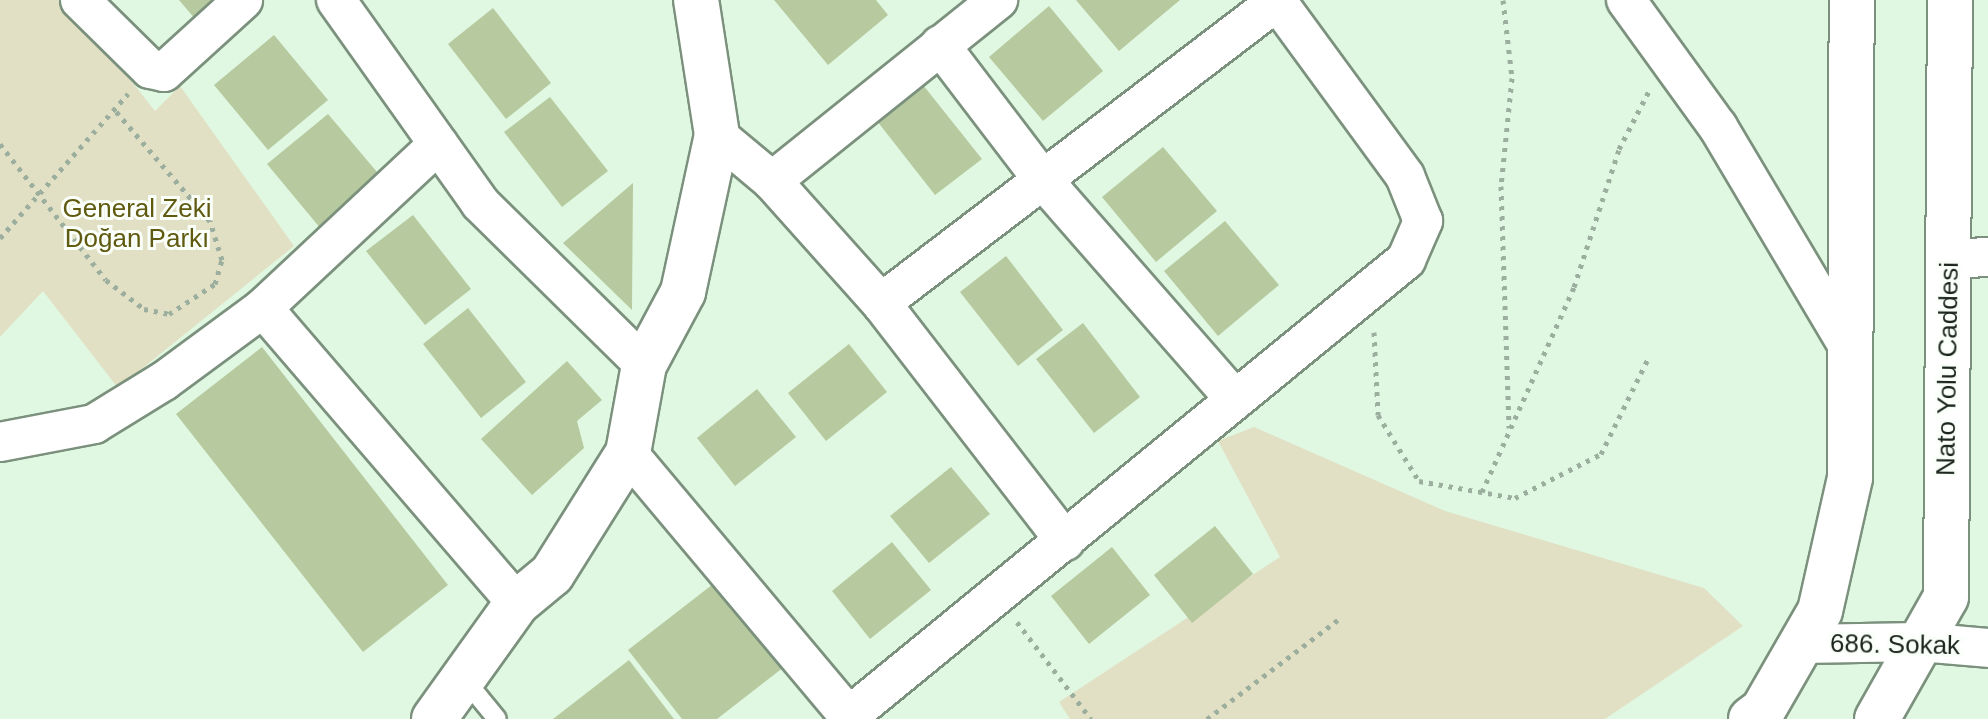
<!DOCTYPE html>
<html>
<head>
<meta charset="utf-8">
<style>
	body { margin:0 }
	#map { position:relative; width:1988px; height:719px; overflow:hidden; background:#e0f8e2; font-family:Arial,sans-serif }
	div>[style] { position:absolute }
	.green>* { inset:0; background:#e1e0c4 }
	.building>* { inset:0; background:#b7c99f }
	.path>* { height:5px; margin-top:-2.5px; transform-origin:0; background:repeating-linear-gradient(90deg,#9cae9d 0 4px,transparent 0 10px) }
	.roads { filter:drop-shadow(2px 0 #7b917d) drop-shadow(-2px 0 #7b917d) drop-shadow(0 2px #7b917d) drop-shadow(0 -2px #7b917d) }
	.service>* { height:18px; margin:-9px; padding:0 9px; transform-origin:9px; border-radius:9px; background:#fff }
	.minor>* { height:38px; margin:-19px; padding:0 19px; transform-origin:19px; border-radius:19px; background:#fff }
	.tertiary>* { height:44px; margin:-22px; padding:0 22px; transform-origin:22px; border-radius:22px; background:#fff }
	.secondary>* { height:44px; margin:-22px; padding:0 22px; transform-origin:22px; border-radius:22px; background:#fff }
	span { translate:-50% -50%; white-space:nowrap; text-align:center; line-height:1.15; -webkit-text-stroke:6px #fafffa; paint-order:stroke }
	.park-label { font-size:26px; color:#605a10 }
	.street-label { font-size:26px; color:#1c251d }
</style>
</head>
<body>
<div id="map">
	<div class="green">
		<div style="clip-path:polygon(0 0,67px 0,155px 111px,180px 86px,294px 246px,118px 388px,43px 291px,0 337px)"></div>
		<div style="clip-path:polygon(1254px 427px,1445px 511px,1704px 588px,1743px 626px,1605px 719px,1070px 719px,1059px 702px,1280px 557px,1218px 441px)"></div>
	</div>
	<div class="building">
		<div style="clip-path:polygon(179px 0,235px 0,202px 27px)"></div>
		<div style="clip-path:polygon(774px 0,876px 0,888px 15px,828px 65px)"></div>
		<div style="clip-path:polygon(1076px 0,1180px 0,1119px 51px)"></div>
		<div style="clip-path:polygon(1049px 6px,1103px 71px,1043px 121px,989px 57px)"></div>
		<div style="clip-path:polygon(493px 8px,551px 83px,506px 119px,448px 44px)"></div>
		<div style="clip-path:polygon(274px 35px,328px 100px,268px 150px,214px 85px)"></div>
		<div style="clip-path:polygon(923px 85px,982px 159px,935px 195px,877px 121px)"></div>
		<div style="clip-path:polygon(550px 97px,608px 171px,562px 207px,504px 132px)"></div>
		<div style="clip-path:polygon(328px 114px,382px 178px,321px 229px,267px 164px)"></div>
		<div style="clip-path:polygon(1163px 147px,1217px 211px,1156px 262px,1102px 197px)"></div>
		<div style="clip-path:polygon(633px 183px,632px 310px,563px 243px)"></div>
		<div style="clip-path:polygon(413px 215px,471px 289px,425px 325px,366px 251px)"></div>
		<div style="clip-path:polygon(1225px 221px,1279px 285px,1218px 336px,1164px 271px)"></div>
		<div style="clip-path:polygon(1006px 256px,1063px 330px,1018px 366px,960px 292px)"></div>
		<div style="clip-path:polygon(468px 308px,526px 382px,481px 418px,423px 344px)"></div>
		<div style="clip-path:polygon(1083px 323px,1140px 397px,1094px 433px,1036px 359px)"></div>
		<div style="clip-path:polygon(849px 344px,887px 392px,826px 441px,788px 393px)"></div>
		<div style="clip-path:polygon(262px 347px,448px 585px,363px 652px,176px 414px)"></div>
		<div style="clip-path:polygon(567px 361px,602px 400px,577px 421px,584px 448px,532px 495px,481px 439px)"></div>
		<div style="clip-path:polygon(757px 389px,796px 437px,735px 486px,697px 438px)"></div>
		<div style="clip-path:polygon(951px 467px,990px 514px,929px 563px,890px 516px)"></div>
		<div style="clip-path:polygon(1215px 526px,1253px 574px,1192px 623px,1154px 575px)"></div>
		<div style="clip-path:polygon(892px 542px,931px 590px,870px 639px,832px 591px)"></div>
		<div style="clip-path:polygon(1112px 547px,1150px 595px,1089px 644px,1051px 596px)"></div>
		<div style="clip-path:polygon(717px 581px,784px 667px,717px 719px,682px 719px,628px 650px)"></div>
		<div style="clip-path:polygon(629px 660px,674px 719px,553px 719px)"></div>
	</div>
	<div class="path">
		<div style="left:1503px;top:0;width:79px;rotate:83.4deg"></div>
		<div style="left:1512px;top:78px;width:109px;rotate:95.8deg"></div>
		<div style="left:1501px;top:186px;width:242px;rotate:88.1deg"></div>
		<div style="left:0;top:144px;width:172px;rotate:52.1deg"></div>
		<div style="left:106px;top:280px;width:48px;rotate:37.3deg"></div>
		<div style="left:144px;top:309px;width:25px;rotate:11deg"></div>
		<div style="left:169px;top:314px;width:55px;rotate:-33.1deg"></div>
		<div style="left:215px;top:284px;width:25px;rotate:-74deg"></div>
		<div style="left:222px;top:260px;width:41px;rotate:-107.1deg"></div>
		<div style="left:210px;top:221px;width:146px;rotate:-130.6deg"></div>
		<div style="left:0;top:238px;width:193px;rotate:-48.4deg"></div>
		<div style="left:1374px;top:332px;width:83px;rotate:87.2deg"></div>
		<div style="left:1378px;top:415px;width:78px;rotate:58.2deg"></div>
		<div style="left:1419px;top:481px;width:97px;rotate:10deg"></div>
		<div style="left:1515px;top:498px;width:97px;rotate:-27.1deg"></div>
		<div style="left:1601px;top:454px;width:108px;rotate:-63.7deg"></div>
		<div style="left:1482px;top:492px;width:225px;rotate:-65.8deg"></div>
		<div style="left:1574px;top:287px;width:145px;rotate:-71.9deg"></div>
		<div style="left:1619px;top:149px;width:65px;rotate:-62.7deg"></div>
		<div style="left:1017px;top:622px;width:122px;rotate:52.7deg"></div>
		<div style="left:1207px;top:719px;width:164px;rotate:-37.1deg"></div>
	</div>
	<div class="roads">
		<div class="service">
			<div style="left:465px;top:680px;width:50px;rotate:50.6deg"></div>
		</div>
		<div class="minor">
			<div style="left:80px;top:0;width:98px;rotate:44.6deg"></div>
			<div style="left:150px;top:69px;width:14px;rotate:12deg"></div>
			<div style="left:164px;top:72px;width:107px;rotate:-42.3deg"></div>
			<div style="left:336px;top:0;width:249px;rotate:54.6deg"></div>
			<div style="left:480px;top:203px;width:231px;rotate:44.6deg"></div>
			<div style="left:1626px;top:0;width:157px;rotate:54.1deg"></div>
			<div style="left:1718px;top:127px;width:261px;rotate:59.3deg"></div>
			<div style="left:940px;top:45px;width:170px;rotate:52.7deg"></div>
			<div style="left:1043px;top:180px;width:288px;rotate:48.8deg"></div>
			<div style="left:717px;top:135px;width:72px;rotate:39.9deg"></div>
			<div style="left:772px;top:181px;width:164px;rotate:48.2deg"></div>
			<div style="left:881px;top:303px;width:301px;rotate:52.3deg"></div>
			<div style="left:772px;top:181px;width:290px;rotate:-38.7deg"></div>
			<div style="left:1949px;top:259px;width:39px;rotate:-3deg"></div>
			<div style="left:881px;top:303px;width:497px;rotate:-37.3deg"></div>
			<div style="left:263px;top:308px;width:389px;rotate:49.3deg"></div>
			<div style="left:0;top:442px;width:96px;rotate:-10.8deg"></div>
			<div style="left:94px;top:424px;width:82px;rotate:-31.6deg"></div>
			<div style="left:164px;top:381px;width:123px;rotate:-36.4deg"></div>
			<div style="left:263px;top:308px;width:240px;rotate:-43.1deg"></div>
			<div style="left:628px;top:453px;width:344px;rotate:50deg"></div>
			<div style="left:849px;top:716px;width:720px;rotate:-39.31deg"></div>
			<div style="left:1406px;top:260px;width:43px;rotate:-66.4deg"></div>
			<div style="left:1423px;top:221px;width:48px;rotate:-111.8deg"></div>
			<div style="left:1405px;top:176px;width:218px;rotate:-126.2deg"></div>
			<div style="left:1801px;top:644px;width:119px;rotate:-1deg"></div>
			<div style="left:1920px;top:642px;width:68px;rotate:5deg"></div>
		</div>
		<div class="tertiary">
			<div style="left:434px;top:719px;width:143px;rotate:-54.4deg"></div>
			<div style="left:517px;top:603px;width:45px;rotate:-39.6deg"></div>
			<div style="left:552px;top:574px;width:143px;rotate:-57.9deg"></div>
			<div style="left:628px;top:453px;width:89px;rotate:-79.7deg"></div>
			<div style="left:644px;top:365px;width:83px;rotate:-61.9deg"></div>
			<div style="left:683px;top:292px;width:161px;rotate:-77.8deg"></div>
			<div style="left:717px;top:135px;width:137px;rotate:-98.8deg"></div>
		</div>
		<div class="secondary">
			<div style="left:1751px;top:719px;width:15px;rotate:-37deg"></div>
			<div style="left:1763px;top:710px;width:114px;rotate:-60.1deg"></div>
			<div style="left:1820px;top:611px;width:136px;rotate:-77.3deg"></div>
			<div style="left:1850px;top:478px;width:478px;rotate:-89.8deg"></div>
			<div style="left:1877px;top:719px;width:140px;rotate:-60.5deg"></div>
			<div style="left:1946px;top:597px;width:597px;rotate:-89.62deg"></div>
		</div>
	</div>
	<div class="park-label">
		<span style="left:137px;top:224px">General Zeki<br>Doğan Parkı</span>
	</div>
	<div class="street-label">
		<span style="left:1948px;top:369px;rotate:-89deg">Nato Yolu Caddesi</span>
		<span style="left:1895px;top:645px;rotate:1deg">686. Sokak</span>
	</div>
</div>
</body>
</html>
